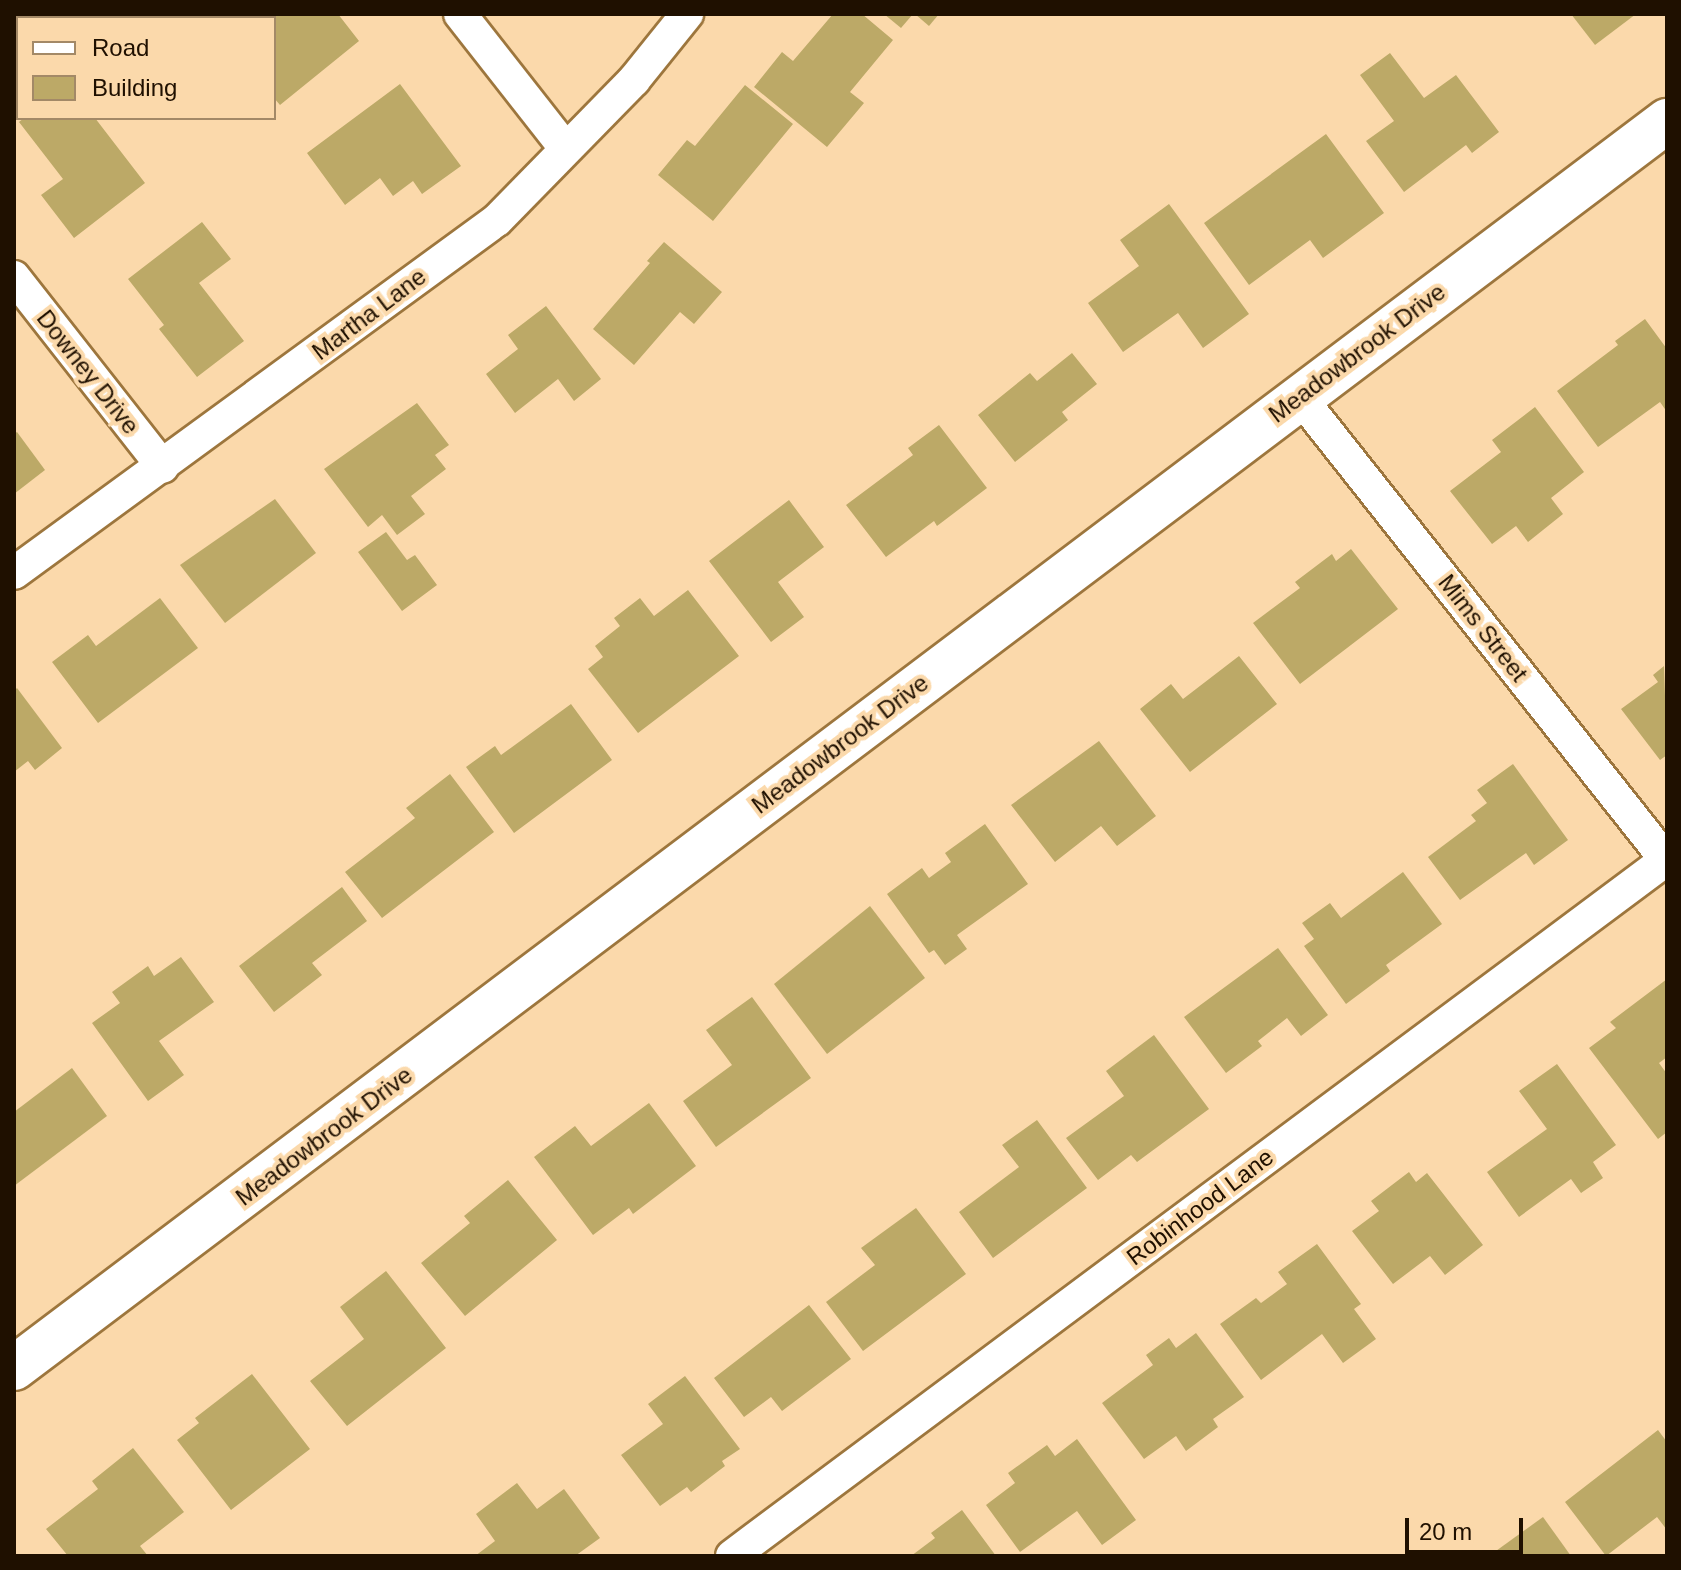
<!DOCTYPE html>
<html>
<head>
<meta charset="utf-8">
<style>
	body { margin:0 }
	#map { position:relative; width:1681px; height:1570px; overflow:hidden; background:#fbd9ab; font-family:Arial,sans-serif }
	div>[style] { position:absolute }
	.building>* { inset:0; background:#bca967 }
	.roads { filter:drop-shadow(2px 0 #9d763d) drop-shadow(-2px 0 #9d763d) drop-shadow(0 2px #9d763d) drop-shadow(0 -2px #9d763d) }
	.street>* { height:32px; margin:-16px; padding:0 16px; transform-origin:16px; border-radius:16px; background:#fff }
	.secondary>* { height:44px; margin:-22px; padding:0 22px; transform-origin:22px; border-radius:22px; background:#fff }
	span { translate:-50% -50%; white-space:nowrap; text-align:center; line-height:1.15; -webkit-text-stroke:8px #fbd9ab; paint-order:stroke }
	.street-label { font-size:24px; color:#1f1000 }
	.frame { position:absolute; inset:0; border:16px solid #1f1000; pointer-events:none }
	.legend { position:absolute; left:16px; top:16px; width:260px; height:104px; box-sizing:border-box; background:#fbd9ab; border:2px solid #a38967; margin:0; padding:10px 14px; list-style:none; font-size:24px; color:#1f1000 }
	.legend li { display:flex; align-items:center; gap:16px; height:40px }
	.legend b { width:40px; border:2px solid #a38967 }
	.scale { position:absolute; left:1405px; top:1518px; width:118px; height:36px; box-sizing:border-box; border:4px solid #1f1000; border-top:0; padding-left:10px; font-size:24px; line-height:28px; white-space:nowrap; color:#1f1000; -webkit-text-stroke:6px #fbd9ab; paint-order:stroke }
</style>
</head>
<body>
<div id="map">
	<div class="building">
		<div style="clip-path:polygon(250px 14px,338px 14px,359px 41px,280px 105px,274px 98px,274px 18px,253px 18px)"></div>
		<div style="clip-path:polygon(833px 14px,862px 14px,893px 40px,850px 92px,864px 103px,827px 147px,754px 87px,782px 52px,793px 61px)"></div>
		<div style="clip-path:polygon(884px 14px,913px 14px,901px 28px)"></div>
		<div style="clip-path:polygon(915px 14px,939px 14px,929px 26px)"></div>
		<div style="clip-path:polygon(1571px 14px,1636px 14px,1595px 45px)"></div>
		<div style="clip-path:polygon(14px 27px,18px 32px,18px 96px,14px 99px)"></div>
		<div style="clip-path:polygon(1390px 53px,1424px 98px,1456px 75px,1499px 132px,1472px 153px,1466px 145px,1404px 192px,1366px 141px,1394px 121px,1360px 75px)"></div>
		<div style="clip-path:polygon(400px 84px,461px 166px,422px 194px,413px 181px,393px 196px,380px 178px,345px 205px,307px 153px)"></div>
		<div style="clip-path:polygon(745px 85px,793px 124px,713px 221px,658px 175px,687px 140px,695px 146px)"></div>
		<div style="clip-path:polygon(24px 118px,95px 118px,145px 183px,74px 238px,41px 195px,63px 179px,19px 122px)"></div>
		<div style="clip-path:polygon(1326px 134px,1384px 213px,1323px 258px,1310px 240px,1249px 285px,1204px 223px)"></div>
		<div style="clip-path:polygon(1169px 204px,1249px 314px,1203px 348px,1178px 313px,1123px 352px,1088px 303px,1139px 266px,1120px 240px)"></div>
		<div style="clip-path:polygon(202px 222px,231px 259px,199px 283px,244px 341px,197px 377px,159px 329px,164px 325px,128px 279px)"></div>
		<div style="clip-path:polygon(664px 242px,722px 292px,694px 324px,680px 312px,634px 365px,593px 329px,650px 263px,647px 261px)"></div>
		<div style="clip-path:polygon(546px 306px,601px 379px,574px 401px,558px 379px,515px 413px,486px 374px,518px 349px,508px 335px)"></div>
		<div style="clip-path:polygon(1645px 319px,1667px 349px,1667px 412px,1660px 402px,1598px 447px,1557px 391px,1618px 345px,1615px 341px)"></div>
		<div style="clip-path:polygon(1072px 353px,1097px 384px,1062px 412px,1068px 420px,1015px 462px,978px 415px,1030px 373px,1037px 381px)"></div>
		<div style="clip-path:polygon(417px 403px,449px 445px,435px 455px,446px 469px,411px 496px,425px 514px,397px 535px,382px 515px,368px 527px,324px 469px)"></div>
		<div style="clip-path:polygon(1535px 407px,1584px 472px,1551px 498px,1563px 514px,1528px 542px,1516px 526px,1492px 544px,1450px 491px,1501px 452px,1492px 440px)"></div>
		<div style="clip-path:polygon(939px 425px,987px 488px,937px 526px,934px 521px,886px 557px,846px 505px,913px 455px,908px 448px)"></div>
		<div style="clip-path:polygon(17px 432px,45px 470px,14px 494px,14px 434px)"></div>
		<div style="clip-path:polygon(275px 499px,316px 553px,225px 623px,180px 565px)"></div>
		<div style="clip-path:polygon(789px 500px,824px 547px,778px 582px,804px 617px,771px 642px,709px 561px)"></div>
		<div style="clip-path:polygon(386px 532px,407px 560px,415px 555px,437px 585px,402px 611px,358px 552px)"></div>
		<div style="clip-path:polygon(1351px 549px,1398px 609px,1300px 684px,1253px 623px,1300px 588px,1295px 582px,1332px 554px,1336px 561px)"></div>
		<div style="clip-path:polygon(688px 590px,739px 656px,638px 733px,588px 669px,603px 657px,595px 646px,620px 626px,614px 618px,640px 598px,654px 616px)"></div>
		<div style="clip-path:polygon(160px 598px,198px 648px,98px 723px,52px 662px,88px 635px,96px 646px)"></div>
		<div style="clip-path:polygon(1239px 656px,1277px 704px,1190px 772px,1140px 709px,1171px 684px,1183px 699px)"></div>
		<div style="clip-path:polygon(1664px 666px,1667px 755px,1660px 760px,1621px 709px,1658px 682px,1653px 675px)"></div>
		<div style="clip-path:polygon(17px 688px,62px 748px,35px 770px,28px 761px,14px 772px,14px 691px)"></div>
		<div style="clip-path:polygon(571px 704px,612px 760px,514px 833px,466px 767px,495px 746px,501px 755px)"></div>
		<div style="clip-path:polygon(1099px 741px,1156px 816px,1117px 846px,1101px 826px,1055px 862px,1011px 805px)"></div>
		<div style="clip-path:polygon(1513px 764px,1568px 840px,1534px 865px,1526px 853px,1460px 900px,1428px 857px,1476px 821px,1471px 815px,1487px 803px,1477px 790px)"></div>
		<div style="clip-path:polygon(450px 774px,494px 832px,382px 918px,345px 872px,415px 818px,406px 808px)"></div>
		<div style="clip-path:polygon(985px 824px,1028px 884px,957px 935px,967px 949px,945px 965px,934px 950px,929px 953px,887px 894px,922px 868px,929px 878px,951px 862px,945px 853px)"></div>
		<div style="clip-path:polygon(1403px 872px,1442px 924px,1386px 965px,1390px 971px,1346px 1004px,1304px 946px,1314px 939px,1302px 923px,1330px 903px,1341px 918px)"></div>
		<div style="clip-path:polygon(342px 887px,367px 921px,312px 963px,322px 975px,274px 1012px,239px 966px)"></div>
		<div style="clip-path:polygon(870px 906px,925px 978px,827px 1054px,774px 984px)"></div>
		<div style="clip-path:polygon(1278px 948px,1328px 1015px,1301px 1036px,1287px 1018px,1258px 1041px,1262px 1046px,1226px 1073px,1184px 1017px)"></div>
		<div style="clip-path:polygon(181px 957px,214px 1002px,159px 1041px,184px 1075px,148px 1101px,92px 1023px,120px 1003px,112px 992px,148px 966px,154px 976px)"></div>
		<div style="clip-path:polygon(1667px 979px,1667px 1057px,1659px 1063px,1667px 1074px,1667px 1132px,1658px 1139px,1589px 1048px,1616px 1028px,1610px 1022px)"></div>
		<div style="clip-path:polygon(752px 997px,811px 1078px,716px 1147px,683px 1101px,732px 1065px,706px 1030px)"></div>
		<div style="clip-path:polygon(1154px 1035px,1209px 1109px,1137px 1162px,1131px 1155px,1098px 1180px,1066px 1138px,1124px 1096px,1106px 1071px)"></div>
		<div style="clip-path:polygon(1557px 1064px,1616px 1145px,1593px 1162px,1603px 1178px,1581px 1193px,1571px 1179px,1519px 1217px,1487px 1172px,1547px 1129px,1519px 1091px)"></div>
		<div style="clip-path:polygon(72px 1068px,107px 1116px,14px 1186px,14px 1112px)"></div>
		<div style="clip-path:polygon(649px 1103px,696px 1166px,633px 1214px,629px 1208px,593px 1235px,534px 1157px,575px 1126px,591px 1146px)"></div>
		<div style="clip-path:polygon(1037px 1120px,1087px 1188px,993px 1258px,959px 1212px,1019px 1167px,1002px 1145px)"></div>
		<div style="clip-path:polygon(1409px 1172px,1416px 1182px,1427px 1173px,1483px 1245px,1445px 1275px,1430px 1256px,1393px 1284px,1352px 1231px,1379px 1211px,1371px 1201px)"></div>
		<div style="clip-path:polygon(508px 1180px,557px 1240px,465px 1316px,421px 1263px,470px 1223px,464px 1216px)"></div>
		<div style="clip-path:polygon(916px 1208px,966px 1274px,863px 1351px,826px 1302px,875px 1265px,861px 1248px)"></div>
		<div style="clip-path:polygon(1317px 1244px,1361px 1304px,1354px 1309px,1376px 1339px,1343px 1363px,1322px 1334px,1261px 1380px,1220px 1324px,1256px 1298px,1261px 1303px,1287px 1284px,1278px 1272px)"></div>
		<div style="clip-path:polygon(386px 1271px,446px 1348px,347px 1426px,310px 1381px,364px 1339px,340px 1307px)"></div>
		<div style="clip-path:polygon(809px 1305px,851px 1359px,782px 1411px,771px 1397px,744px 1417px,714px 1378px)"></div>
		<div style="clip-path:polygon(1196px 1333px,1244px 1397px,1213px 1419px,1218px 1427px,1186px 1451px,1176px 1436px,1144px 1459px,1102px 1403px,1153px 1365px,1146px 1355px,1169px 1338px,1176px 1348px)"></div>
		<div style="clip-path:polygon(252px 1374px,310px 1449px,231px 1510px,177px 1440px,199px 1423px,195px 1418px)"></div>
		<div style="clip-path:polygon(685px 1376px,740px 1449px,722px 1461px,725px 1466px,691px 1492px,687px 1487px,660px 1506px,621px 1455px,663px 1424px,648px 1404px)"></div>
		<div style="clip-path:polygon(1658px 1430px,1667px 1442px,1667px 1530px,1657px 1517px,1606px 1556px,1565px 1502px)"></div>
		<div style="clip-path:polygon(1077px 1439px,1136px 1520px,1102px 1545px,1077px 1511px,1020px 1552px,986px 1505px,1015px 1483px,1008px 1473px,1047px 1445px,1055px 1456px)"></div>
		<div style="clip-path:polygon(133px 1448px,184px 1512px,140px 1546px,148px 1556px,68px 1556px,46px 1529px,98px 1489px,92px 1481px)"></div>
		<div style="clip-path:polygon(517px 1483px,537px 1509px,564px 1489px,600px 1538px,575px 1556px,475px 1556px,495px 1541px,476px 1514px)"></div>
		<div style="clip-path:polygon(962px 1510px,996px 1556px,911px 1556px,935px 1538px,931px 1533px)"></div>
		<div style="clip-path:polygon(1543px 1517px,1571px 1556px,1489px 1556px)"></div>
	</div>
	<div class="roads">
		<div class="street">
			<div style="left:460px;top:14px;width:170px;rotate:51.9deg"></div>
			<div style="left:14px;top:277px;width:241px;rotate:51.9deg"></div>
			<div style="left:1299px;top:396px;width:593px;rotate:51.64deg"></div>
			<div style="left:14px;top:573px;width:598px;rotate:-36.16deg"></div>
			<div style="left:497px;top:220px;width:196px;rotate:-45.6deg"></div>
			<div style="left:634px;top:80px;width:85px;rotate:-51.2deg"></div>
			<div style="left:732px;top:1556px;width:1166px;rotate:-36.7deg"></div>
		</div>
		<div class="secondary">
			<div style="left:14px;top:1368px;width:2071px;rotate:-37.03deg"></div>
		</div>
	</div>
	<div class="street-label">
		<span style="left:369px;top:314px;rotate:-37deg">Martha Lane</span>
		<span style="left:1357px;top:353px;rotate:-37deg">Meadowbrook Drive</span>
		<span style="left:88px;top:372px;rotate:52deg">Downey Drive</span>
		<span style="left:1483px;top:628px;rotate:52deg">Mims Street</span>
		<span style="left:840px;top:744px;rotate:-37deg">Meadowbrook Drive</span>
		<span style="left:324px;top:1136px;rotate:-37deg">Meadowbrook Drive</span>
		<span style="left:1200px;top:1207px;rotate:-37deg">Robinhood Lane</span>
	</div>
	<div class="frame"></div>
	<ul class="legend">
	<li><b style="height:10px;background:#fff"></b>Road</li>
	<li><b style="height:22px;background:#bca967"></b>Building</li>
	</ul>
	<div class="scale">20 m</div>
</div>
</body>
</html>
